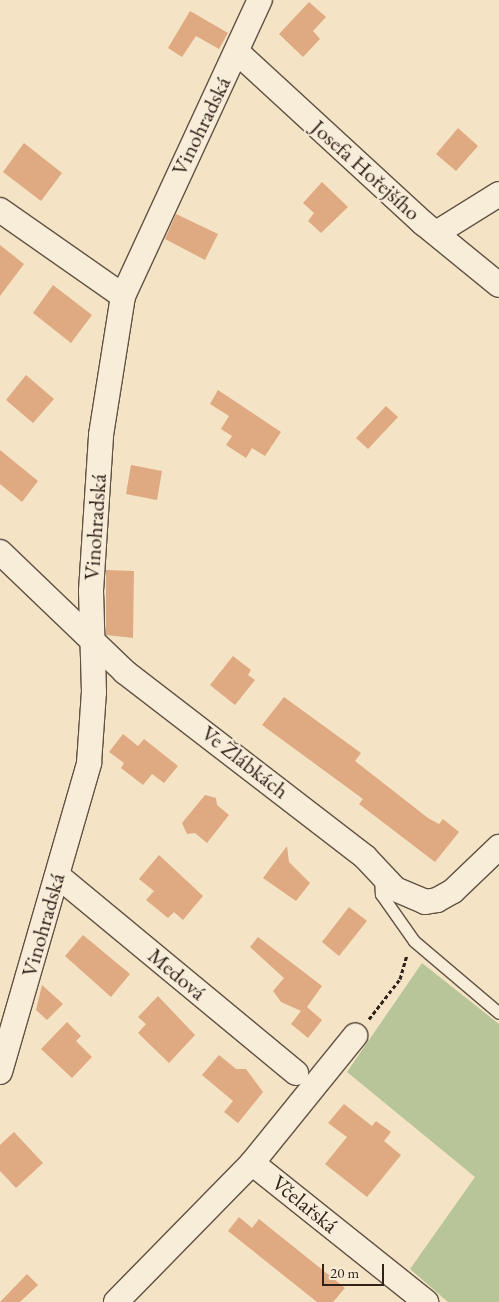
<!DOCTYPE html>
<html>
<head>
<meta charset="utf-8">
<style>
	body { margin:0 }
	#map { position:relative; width:499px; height:1302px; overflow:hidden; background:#f4e4c5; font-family:"EB Garamond",serif }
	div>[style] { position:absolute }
	.green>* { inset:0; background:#b7c598 }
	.building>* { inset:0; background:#dfa981 }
	.path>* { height:3px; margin-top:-1.5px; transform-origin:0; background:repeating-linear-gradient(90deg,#302119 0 4px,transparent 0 6.5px) }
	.roads { filter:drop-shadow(1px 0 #615244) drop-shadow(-1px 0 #615244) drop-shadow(0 1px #615244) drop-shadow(0 -1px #615244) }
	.service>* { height:11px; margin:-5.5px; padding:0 5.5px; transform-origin:5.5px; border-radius:5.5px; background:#f8edd9 }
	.minor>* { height:24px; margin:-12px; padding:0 12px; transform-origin:12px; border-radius:12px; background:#f8edd9 }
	span { translate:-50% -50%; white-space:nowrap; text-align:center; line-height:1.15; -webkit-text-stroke:4px #f8edd9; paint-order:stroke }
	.street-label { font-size:22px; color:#302119 }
	.scale { position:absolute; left:322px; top:1264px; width:62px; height:22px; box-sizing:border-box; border:2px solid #302119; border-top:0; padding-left:6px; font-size:15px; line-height:18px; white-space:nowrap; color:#302119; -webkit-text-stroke:4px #f8edd9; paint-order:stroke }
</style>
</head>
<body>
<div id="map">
	<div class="green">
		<div style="clip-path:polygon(422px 963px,499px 1024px,499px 1302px,448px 1302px,410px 1269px,475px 1177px,347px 1072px)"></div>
	</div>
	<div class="building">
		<div style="clip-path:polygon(309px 2px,326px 17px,313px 31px,320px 39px,303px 57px,279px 34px)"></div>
		<div style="clip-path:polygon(190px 11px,228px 33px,219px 49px,196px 36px,182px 57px,168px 48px)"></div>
		<div style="clip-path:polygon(458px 128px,478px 146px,456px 171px,436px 154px)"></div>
		<div style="clip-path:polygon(24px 143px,62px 173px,41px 201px,3px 172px)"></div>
		<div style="clip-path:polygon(322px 182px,348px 207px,321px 233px,308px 221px,314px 213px,303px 203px)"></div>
		<div style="clip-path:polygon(176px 214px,218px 234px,205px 260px,165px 239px)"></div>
		<div style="clip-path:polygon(0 245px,24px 264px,0 296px)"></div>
		<div style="clip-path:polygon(53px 285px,92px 315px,71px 343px,33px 313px)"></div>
		<div style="clip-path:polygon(26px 375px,54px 399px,33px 423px,6px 400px)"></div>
		<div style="clip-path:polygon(218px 390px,281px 432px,265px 456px,252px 448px,246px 458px,226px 445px,232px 436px,221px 429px,229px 416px,210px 404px)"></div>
		<div style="clip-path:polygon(386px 406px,398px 417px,368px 449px,356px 438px)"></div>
		<div style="clip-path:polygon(0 450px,38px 481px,22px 502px,0 484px)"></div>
		<div style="clip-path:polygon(131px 465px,162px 471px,157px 500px,126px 494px)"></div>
		<div style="clip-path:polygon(106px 570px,134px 571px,133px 638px,106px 635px)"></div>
		<div style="clip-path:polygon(233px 656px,251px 670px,248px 675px,255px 680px,235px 705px,210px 685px)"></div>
		<div style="clip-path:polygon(284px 697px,361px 753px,355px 761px,428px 818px,439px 824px,443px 819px,459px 832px,435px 862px,359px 804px,363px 799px,262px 725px)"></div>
		<div style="clip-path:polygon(123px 734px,138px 746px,144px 739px,178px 766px,164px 783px,152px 774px,143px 785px,121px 768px,124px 763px,109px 752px)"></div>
		<div style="clip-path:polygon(205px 795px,216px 798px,217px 805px,229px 815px,207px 843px,195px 833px,187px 834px,182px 823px)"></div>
		<div style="clip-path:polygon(287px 846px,289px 862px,310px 883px,296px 901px,263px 878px)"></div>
		<div style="clip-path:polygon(159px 855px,203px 896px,183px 920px,174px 912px,168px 918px,146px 900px,154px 891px,139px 879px)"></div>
		<div style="clip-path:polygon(349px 907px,367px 921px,339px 956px,322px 942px)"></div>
		<div style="clip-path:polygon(83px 935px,130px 974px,111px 997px,65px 956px)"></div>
		<div style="clip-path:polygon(258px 937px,322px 986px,307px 1007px,322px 1020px,308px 1038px,291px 1024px,301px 1011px,281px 1002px,273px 991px,284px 978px,250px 947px)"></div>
		<div style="clip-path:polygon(42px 985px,63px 1004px,47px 1020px,36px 1010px)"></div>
		<div style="clip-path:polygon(158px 996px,195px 1035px,169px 1063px,138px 1033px,146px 1024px,138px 1017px)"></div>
		<div style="clip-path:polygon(67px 1022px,81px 1036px,76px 1041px,92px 1057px,72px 1078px,41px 1049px)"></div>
		<div style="clip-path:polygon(219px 1055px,236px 1069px,246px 1069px,263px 1092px,238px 1123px,224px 1112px,233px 1101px,202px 1075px)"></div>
		<div style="clip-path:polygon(344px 1104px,372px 1126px,376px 1121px,391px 1132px,384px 1141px,401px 1155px,367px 1197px,325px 1164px,347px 1137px,328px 1123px)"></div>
		<div style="clip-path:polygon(14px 1132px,43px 1163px,16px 1188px,0 1171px,0 1145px)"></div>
		<div style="clip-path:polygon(239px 1217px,252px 1228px,259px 1219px,345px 1288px,333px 1302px,317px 1302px,228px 1231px)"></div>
		<div style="clip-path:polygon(27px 1274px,38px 1285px,20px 1302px,0 1302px)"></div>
	</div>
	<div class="path">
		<div style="left:369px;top:1019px;width:51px;rotate:-52.2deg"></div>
		<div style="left:400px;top:979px;width:25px;rotate:-74deg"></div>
	</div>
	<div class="roads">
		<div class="service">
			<div style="left:380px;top:877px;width:17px;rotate:87deg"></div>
			<div style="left:381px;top:894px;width:57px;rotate:54.9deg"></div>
			<div style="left:414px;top:941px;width:111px;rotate:40.3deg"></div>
		</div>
		<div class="minor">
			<div style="left:237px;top:52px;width:253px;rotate:42.6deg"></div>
			<div style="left:423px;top:223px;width:98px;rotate:39.2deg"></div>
			<div style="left:0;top:210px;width:150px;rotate:35deg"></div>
			<div style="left:438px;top:232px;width:72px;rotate:-31.9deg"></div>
			<div style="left:0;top:552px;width:173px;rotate:43.8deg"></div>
			<div style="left:125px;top:672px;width:303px;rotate:37.6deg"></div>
			<div style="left:365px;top:857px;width:44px;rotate:46.8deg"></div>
			<div style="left:395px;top:889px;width:33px;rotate:23deg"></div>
			<div style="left:425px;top:902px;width:12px;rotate:-9deg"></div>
			<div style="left:437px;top:900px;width:18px;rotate:-29deg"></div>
			<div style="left:453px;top:891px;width:64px;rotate:-43.7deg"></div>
			<div style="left:58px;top:876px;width:309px;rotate:39.6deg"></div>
			<div style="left:0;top:1072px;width:322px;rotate:-73.9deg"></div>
			<div style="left:89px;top:763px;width:71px;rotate:-86deg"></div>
			<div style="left:94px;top:692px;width:101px;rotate:-91.7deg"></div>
			<div style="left:91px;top:591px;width:156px;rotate:-86.3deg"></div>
			<div style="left:101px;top:435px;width:141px;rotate:-81deg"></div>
			<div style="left:123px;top:296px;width:326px;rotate:-65.2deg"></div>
			<div style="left:252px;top:1163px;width:223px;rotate:38.6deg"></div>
			<div style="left:116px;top:1302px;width:194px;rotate:-45.6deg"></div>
			<div style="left:252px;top:1163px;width:164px;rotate:-51deg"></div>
		</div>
	</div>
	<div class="street-label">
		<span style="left:201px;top:126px;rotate:-64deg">Vinohradská</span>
		<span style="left:366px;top:170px;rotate:42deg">Josefa Hořejšího</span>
		<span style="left:95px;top:527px;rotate:-86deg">Vinohradská</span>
		<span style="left:245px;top:762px;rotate:38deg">Ve Žlábkách</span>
		<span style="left:43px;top:925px;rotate:-74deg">Vinohradská</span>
		<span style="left:177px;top:974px;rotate:40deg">Medová</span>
		<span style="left:305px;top:1204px;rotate:39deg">Včelařská</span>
	</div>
	<div class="scale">20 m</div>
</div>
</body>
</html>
